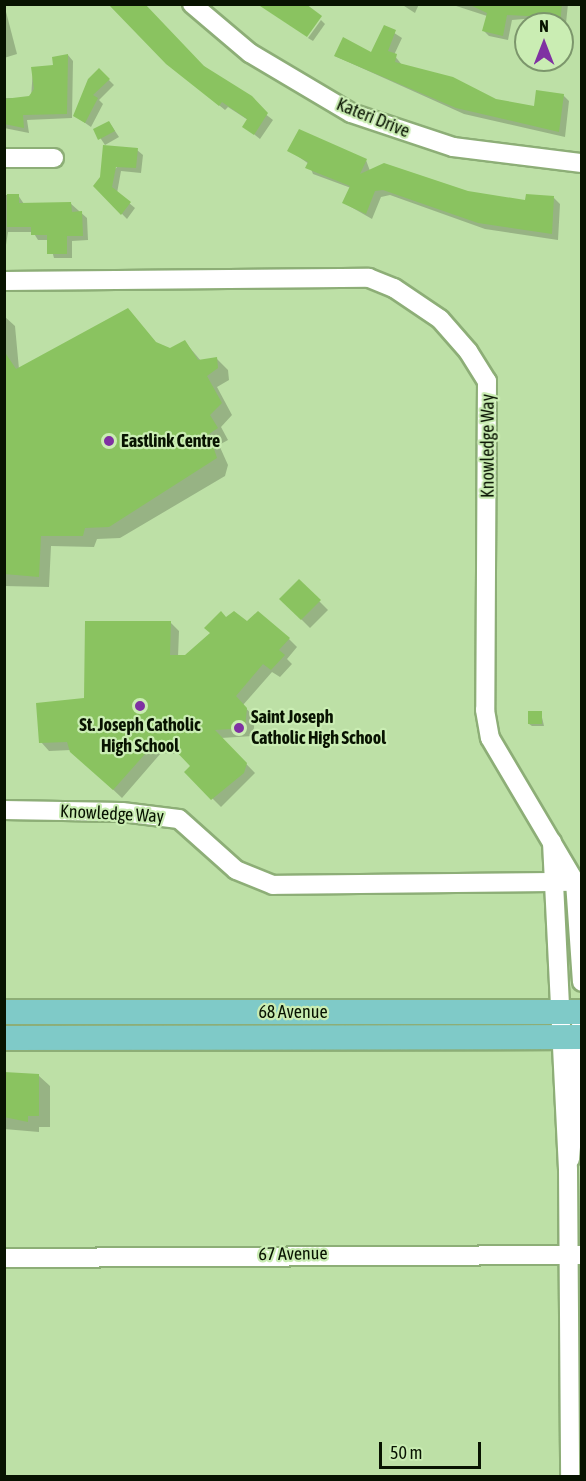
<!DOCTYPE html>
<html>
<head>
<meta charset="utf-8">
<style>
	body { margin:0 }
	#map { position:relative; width:586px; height:1481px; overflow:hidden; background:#bde0a6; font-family:"Asap Condensed",sans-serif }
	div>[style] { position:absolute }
	.shadow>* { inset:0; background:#0003 }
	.building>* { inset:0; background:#8ac360 }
	.roads { filter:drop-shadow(2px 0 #8dae77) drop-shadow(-2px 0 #8dae77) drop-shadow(0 2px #8dae77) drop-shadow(0 -2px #8dae77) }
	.minor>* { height:18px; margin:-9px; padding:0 9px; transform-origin:9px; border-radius:9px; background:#fff }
	.major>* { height:24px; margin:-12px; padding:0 12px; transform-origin:12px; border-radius:12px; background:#7fcac8 }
	.dots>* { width:16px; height:16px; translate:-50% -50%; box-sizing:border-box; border:3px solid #caedb3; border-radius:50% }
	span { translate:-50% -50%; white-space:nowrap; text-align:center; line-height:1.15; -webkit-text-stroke:4.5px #caedb3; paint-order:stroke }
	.street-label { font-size:18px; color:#081301 }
	.poi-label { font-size:18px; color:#081301; font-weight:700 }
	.left { translate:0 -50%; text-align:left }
	.frame { position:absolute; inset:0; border:6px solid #081301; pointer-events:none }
	.north { position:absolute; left:514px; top:12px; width:60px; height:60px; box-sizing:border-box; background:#caedb3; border:2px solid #7c966c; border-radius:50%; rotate:0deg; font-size:16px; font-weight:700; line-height:24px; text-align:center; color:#081301 }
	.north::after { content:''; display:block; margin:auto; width:21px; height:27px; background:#7f31a2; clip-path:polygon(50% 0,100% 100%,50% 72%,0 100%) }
	.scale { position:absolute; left:379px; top:1442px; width:102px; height:27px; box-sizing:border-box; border:3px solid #081301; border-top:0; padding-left:8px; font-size:18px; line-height:21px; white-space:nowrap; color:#081301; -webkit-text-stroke:4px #caedb3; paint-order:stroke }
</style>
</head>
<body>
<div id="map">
	<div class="shadow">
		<div style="clip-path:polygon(4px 4px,17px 54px,4px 58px)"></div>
		<div style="clip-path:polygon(144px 4px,187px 53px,273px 120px,260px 139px,244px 126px,248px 120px,228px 107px,225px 110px,161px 58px)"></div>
		<div style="clip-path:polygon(401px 4px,419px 4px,415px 13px)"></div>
		<div style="clip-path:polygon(450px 4px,568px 4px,565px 33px,562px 24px,524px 19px,512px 20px,508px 40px,489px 36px,484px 31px,487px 16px)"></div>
		<div style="clip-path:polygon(321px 20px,325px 24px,313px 41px,308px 38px)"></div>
		<div style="clip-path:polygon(385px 27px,402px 38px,394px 55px,402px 65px,496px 100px,535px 107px,563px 95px,569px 101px,565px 137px,464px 114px,335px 56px,372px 54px)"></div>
		<div style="clip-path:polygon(68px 55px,73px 61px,72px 118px,27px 120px,29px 133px,4px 128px,4px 98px,31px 98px,33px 68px,55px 66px)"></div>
		<div style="clip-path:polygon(99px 70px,114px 85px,99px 100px,103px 104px,91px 127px,75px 116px)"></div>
		<div style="clip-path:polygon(109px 122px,119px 137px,105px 145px,95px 130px)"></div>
		<div style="clip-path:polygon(137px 150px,143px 155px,141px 173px,121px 171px,117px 193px,135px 208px,127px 219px,95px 186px)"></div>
		<div style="clip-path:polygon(289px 150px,366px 160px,370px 171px,468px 192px,527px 202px,554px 198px,560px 204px,558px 240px,485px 229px,390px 195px,381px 197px,372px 219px,344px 203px,351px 188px,313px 174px,309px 164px)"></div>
		<div style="clip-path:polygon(4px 195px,18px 195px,24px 204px,70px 203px,87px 218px,88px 240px,72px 241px,72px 258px,54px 258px,49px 240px,38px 240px,33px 232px,8px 232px,4px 258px)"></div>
		<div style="clip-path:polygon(128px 310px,158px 345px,171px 350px,185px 342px,201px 361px,217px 359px,228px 370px,229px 380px,217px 387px,232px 415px,221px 427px,228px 440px,219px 445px,228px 465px,225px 476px,120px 538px,97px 539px,94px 547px,51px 546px,49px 587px,4px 586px,4px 316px,15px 326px,19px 369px)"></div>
		<div style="clip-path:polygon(299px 581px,328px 610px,310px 628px,281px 599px)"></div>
		<div style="clip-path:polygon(227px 618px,289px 639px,297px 647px,287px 659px,292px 664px,280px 677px,272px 672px,243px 705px,255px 718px,253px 736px,221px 738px,255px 773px,221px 807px,186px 772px,192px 766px,181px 754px,161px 753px,122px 798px,71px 750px,49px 751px,41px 742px,170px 622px,179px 631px,178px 657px,185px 657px)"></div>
		<div style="clip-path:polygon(541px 713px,544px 726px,532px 726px,529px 724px)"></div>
		<div style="clip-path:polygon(4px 1075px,38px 1075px,50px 1086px,50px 1127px,39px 1127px,39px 1132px,4px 1129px)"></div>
	</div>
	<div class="building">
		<div style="clip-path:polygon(108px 4px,145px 4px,204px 66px,252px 96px,268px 113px,254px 135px,242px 127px,247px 119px,222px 102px,219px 106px,166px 64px)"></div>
		<div style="clip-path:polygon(257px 4px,306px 4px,322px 16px,307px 37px)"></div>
		<div style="clip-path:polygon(468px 4px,562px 4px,560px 24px,547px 24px,548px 17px,507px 15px,503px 36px,482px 31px,487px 13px)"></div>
		<div style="clip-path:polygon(384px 25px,396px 30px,388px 51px,397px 54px,395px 62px,453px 77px,496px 99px,534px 106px,536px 90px,564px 94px,559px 132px,456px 108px,334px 56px,343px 37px,371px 52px)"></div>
		<div style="clip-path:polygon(68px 54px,67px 114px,23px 115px,24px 128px,4px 124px,4px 99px,29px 96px,34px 89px,31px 67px,53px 65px,52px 57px)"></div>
		<div style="clip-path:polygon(99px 68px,110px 79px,93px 95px,98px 98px,85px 123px,73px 116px,88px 79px)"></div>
		<div style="clip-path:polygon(109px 121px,115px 131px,98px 140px,93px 129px)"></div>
		<div style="clip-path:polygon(299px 129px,367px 159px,360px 174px,384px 163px,468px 191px,525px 200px,526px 194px,554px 196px,552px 234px,478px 223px,383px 190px,375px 191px,366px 214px,342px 203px,350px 186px,305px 168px,308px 162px,287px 151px)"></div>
		<div style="clip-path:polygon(103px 145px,138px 148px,136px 168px,116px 167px,112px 187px,131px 202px,121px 215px,93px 186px,100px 177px)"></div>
		<div style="clip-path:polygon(7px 194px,19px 194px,19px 203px,71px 202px,72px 212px,82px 211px,83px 236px,67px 236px,67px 254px,47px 254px,47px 235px,31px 235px,31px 227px,7px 227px)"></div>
		<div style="clip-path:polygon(128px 308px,156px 342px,170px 348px,185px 340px,198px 360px,217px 357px,218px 368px,207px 376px,222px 403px,210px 415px,218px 428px,209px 434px,217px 458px,109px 527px,85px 528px,83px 536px,41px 536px,39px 577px,4px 574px,4px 351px,16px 369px)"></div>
		<div style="clip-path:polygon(299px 579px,321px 600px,301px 620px,279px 599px)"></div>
		<div style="clip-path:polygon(221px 611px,226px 617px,234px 611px,247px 621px,258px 611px,290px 638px,279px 650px,285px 655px,271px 670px,263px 664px,236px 696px,247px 708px,245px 728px,215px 730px,247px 763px,244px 773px,211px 800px,184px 772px,190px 766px,171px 746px,153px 745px,113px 790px,70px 752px,67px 742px,39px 743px,36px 703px,84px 698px,85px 621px,171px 621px,170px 655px,185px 655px,210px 633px,204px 628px)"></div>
		<div style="clip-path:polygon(528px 711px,542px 711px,542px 724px,528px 724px)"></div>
		<div style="clip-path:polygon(4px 1072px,39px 1074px,39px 1116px,28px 1116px,28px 1122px,4px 1117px)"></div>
	</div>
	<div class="roads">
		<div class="minor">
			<div style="left:192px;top:4px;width:76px;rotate:40.2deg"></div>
			<div style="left:250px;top:53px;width:117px;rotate:30.7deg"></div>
			<div style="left:351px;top:113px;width:108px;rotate:18.4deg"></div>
			<div style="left:453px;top:147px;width:130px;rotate:7.1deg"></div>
			<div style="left:4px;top:158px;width:50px"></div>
			<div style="left:4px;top:281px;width:365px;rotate:-0.5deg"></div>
			<div style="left:369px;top:278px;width:27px;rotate:22deg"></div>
			<div style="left:394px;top:288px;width:55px;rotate:34deg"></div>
			<div style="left:440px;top:319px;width:43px;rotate:48.8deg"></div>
			<div style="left:468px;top:351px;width:36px;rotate:58deg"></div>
			<div style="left:487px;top:381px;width:329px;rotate:90.3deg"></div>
			<div style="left:485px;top:710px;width:28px;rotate:80deg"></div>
			<div style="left:490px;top:738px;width:167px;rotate:59.4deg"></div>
			<div style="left:575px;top:882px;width:100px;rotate:86deg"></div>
			<div style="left:4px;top:810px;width:118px;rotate:1deg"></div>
			<div style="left:122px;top:812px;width:57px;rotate:7deg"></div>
			<div style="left:179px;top:819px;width:76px;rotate:41.8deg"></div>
			<div style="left:236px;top:870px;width:40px;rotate:22deg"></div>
			<div style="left:273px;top:885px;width:294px;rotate:-0.6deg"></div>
			<div style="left:552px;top:842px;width:328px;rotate:87.2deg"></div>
			<div style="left:568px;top:1170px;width:306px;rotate:89.6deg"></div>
			<div style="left:570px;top:1159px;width:134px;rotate:-85.3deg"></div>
			<div style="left:4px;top:1258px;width:578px;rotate:-0.3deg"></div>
		</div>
		<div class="major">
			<div style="left:4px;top:1012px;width:578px"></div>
			<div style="left:4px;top:1038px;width:578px;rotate:-0.1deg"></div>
		</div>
	</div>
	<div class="dots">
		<div style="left:109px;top:441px;background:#7f31a2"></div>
		<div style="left:140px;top:706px;background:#7f31a2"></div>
		<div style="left:239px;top:728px;background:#7f31a2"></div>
	</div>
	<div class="street-label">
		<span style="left:373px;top:118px;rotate:22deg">Kateri Drive</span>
		<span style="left:488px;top:446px;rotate:-90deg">Knowledge Way</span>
		<span style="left:112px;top:814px;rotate:3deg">Knowledge Way</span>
		<span style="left:293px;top:1012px">68 Avenue</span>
		<span style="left:293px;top:1254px;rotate:-1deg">67 Avenue</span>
	</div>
	<div class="poi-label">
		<span class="left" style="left:121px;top:441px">Eastlink Centre</span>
		<span class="left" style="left:251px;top:728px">Saint Joseph<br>Catholic High School</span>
		<span style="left:140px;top:736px">St. Joseph Catholic<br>High School</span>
	</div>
	<div class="frame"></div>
	<div class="north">N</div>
	<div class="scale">50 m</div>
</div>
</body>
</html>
